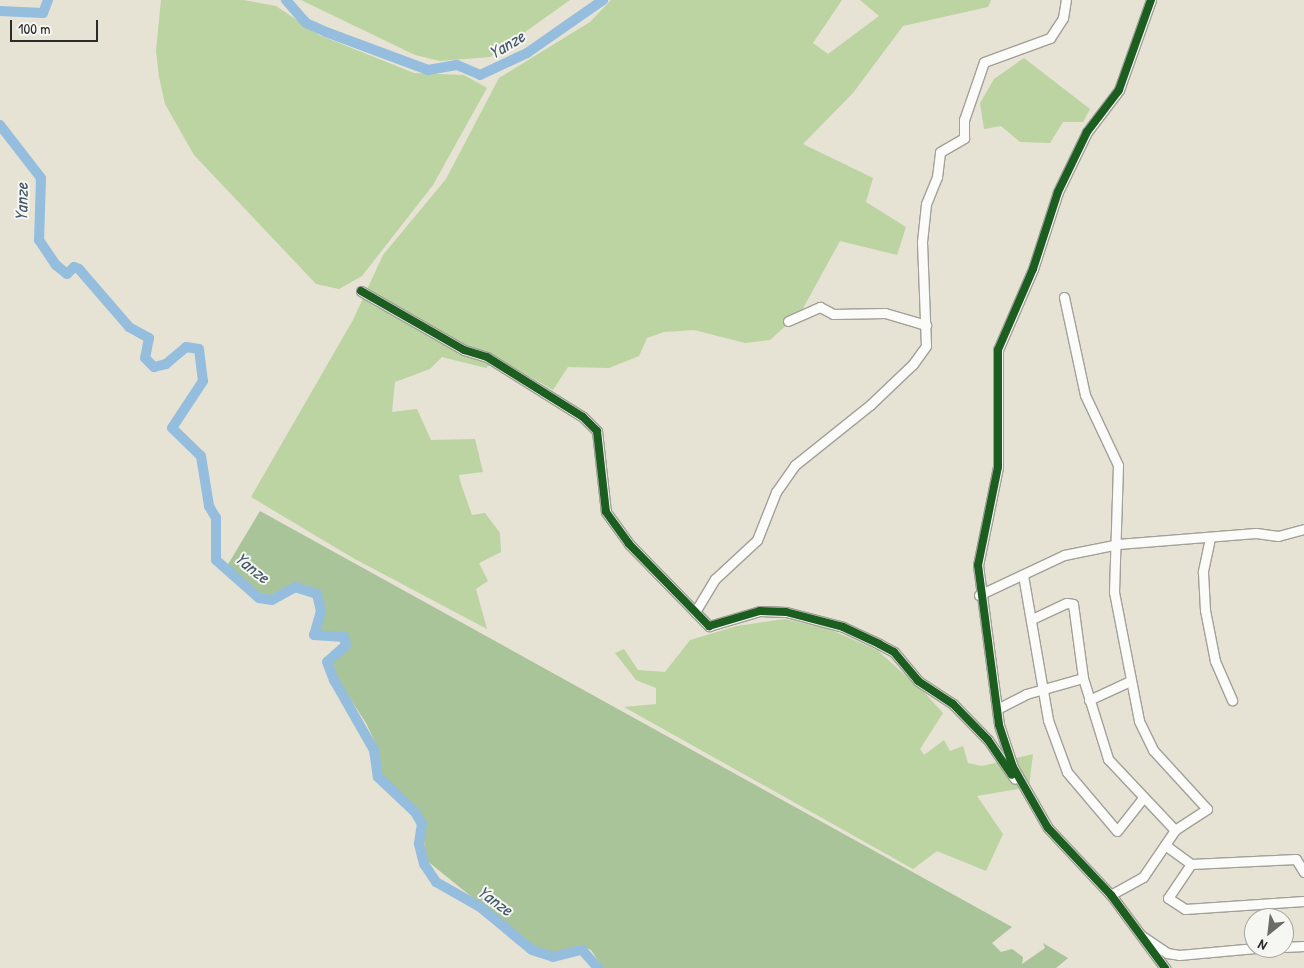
<!DOCTYPE html>
<html>
<head>
<meta charset="utf-8">
<style>
	body { margin:0 }
	#map { position:relative; width:1304px; height:968px; overflow:hidden; background:#e6e2d4; font-family:"Patrick Hand",sans-serif }
	div>[style] { position:absolute }
	.green>* { inset:0; background:#bbd4a1 }
	.forest>* { inset:0; background:#aac499 }
	.river>* { height:10px; margin:-5px; padding:0 5px; transform-origin:5px; border-radius:5px; background:#94bdde }
	.roads { filter:drop-shadow(1px 0 #a2a098) drop-shadow(-1px 0 #a2a098) drop-shadow(0 1px #a2a098) drop-shadow(0 -1px #a2a098) }
	.minor>* { height:9px; margin:-4.5px; padding:0 4.5px; transform-origin:4.5px; border-radius:4.5px; background:#fbfbf9 }
	.cycleway>* { height:8px; margin:-4px; padding:0 4px; transform-origin:4px; border-radius:4px; background:#1b5e20 }
	span { translate:-50% -50%; white-space:nowrap; text-align:center; line-height:1.15; -webkit-text-stroke:4px #f6f6f2; paint-order:stroke }
	.water-label { font-size:18px; color:#44586b; font-style:italic }
	.north { position:absolute; left:1244px; top:908px; width:50px; height:50px; box-sizing:border-box; background:#f6f6f2; border:1px solid #a5a5a2; border-radius:50%; rotate:209deg; font-size:14px; font-weight:700; line-height:20px; text-align:center; color:#2b2b2b }
	.north::after { content:''; display:block; margin:auto; width:18px; height:22px; background:#6c6b66; clip-path:polygon(50% 0,100% 100%,50% 72%,0 100%) }
	.scale { position:absolute; left:10px; top:20px; width:88px; height:22px; box-sizing:border-box; border:2px solid #2b2b2b; border-top:0; padding-left:6px; font-size:15px; line-height:18px; white-space:nowrap; color:#2b2b2b; -webkit-text-stroke:4px #f6f6f2; paint-order:stroke }
</style>
</head>
<body>
<div id="map">
	<div class="green">
		<div style="clip-path:polygon(161px 0,243px 0,276px 6px,319px 35px,414px 73px,464px 75px,487px 88px,433px 185px,362px 276px,339px 289px,316px 284px,194px 155px,165px 104px,159px 77px,156px 51px)"></div>
		<div style="clip-path:polygon(301px 0,570px 0,490px 57px,440px 61px,415px 55px)"></div>
		<div style="clip-path:polygon(611px 0,842px 0,813px 43px,828px 54px,879px 16px,860px 0,991px 0,988px 7px,903px 26px,853px 93px,803px 144px,873px 178px,866px 202px,906px 227px,897px 255px,840px 241px,801px 312px,770px 340px,745px 343px,694px 330px,664px 332px,647px 338px,639px 356px,609px 368px,568px 367px,553px 390px,498px 358px,486px 368px,442px 357px,430px 369px,395px 382px,392px 412px,417px 409px,431px 440px,475px 439px,483px 472px,459px 475px,461px 484px,472px 515px,485px 513px,500px 533px,501px 552px,479px 563px,488px 581px,476px 589px,487px 629px,353px 558px,251px 497px,353px 320px,383px 255px,446px 179px,499px 78px,590px 22px)"></div>
		<div style="clip-path:polygon(1024px 58px,1090px 109px,1083px 122px,1063px 122px,1050px 143px,1020px 142px,1001px 126px,984px 129px,980px 103px,994px 79px)"></div>
		<div style="clip-path:polygon(785px 619px,829px 629px,877px 650px,924px 692px,943px 713px,920px 749px,924px 755px,944px 740px,950px 751px,963px 746px,968px 763px,982px 766px,1033px 754px,1029px 787px,977px 796px,1003px 834px,986px 871px,937px 851px,913px 869px,624px 707px,656px 704px,656px 688px,636px 680px,615px 653px,624px 649px,638px 670px,665px 672px,690px 640px,737px 626px)"></div>
	</div>
	<div class="forest">
		<div style="clip-path:polygon(260px 511px,1012px 927px,992px 943px,1001px 952px,1012px 949px,1023px 957px,1022px 964px,1045px 948px,1043px 943px,1068px 958px,1056px 968px,603px 968px,591px 950px,581px 946px,554px 953px,534px 947px,426px 860px,423px 833px,427px 824px,419px 810px,380px 774px,379px 751px,366px 723px,338px 680px,332px 661px,349px 647px,348px 634px,320px 634px,316px 630px,324px 612px,320px 592px,295px 584px,269px 596px,253px 591px,227px 566px)"></div>
	</div>
	<div class="river">
		<div style="left:286px;top:0;width:30px;rotate:49deg"></div>
		<div style="left:306px;top:23px;width:22px;rotate:24deg"></div>
		<div style="left:326px;top:32px;width:109px;rotate:20.4deg"></div>
		<div style="left:428px;top:70px;width:29px;rotate:-10deg"></div>
		<div style="left:457px;top:65px;width:25px;rotate:23deg"></div>
		<div style="left:480px;top:75px;width:52px;rotate:-25.1deg"></div>
		<div style="left:527px;top:53px;width:93px;rotate:-34.9deg"></div>
		<div style="left:0;top:11px;width:43px;rotate:2.7deg"></div>
		<div style="left:43px;top:13px;width:14px;rotate:-69deg"></div>
		<div style="left:0;top:125px;width:67px;rotate:52.3deg"></div>
		<div style="left:41px;top:178px;width:62px;rotate:91.8deg"></div>
		<div style="left:39px;top:240px;width:30px;rotate:56deg"></div>
		<div style="left:56px;top:265px;width:14px;rotate:39deg"></div>
		<div style="left:67px;top:274px;width:10px;rotate:-45deg"></div>
		<div style="left:74px;top:267px;width:5px;rotate:22deg"></div>
		<div style="left:79px;top:269px;width:77px;rotate:49.2deg"></div>
		<div style="left:129px;top:327px;width:23px;rotate:29deg"></div>
		<div style="left:149px;top:338px;width:20px;rotate:101deg"></div>
		<div style="left:145px;top:358px;width:13px;rotate:45deg"></div>
		<div style="left:154px;top:367px;width:12px;rotate:-14deg"></div>
		<div style="left:166px;top:364px;width:26px;rotate:-40deg"></div>
		<div style="left:186px;top:347px;width:13px;rotate:9deg"></div>
		<div style="left:199px;top:349px;width:32px;rotate:83deg"></div>
		<div style="left:203px;top:381px;width:56px;rotate:123.4deg"></div>
		<div style="left:172px;top:428px;width:40px;rotate:44deg"></div>
		<div style="left:201px;top:456px;width:51px;rotate:80.9deg"></div>
		<div style="left:209px;top:506px;width:14px;rotate:60deg"></div>
		<div style="left:216px;top:518px;width:42px;rotate:90deg"></div>
		<div style="left:216px;top:560px;width:57px;rotate:41.5deg"></div>
		<div style="left:259px;top:598px;width:13px;rotate:9deg"></div>
		<div style="left:272px;top:600px;width:26px;rotate:-29deg"></div>
		<div style="left:295px;top:587px;width:23px;rotate:18deg"></div>
		<div style="left:317px;top:594px;width:17px;rotate:77deg"></div>
		<div style="left:321px;top:611px;width:25px;rotate:106deg"></div>
		<div style="left:314px;top:635px;width:30px;rotate:4deg"></div>
		<div style="left:344px;top:637px;width:8px;rotate:76deg"></div>
		<div style="left:346px;top:645px;width:25px;rotate:138deg"></div>
		<div style="left:327px;top:662px;width:19px;rotate:69deg"></div>
		<div style="left:334px;top:680px;width:81px;rotate:60.3deg"></div>
		<div style="left:374px;top:750px;width:27px;rotate:82deg"></div>
		<div style="left:378px;top:777px;width:51px;rotate:43.4deg"></div>
		<div style="left:415px;top:812px;width:14px;rotate:60deg"></div>
		<div style="left:422px;top:824px;width:20px;rotate:99deg"></div>
		<div style="left:419px;top:844px;width:21px;rotate:76deg"></div>
		<div style="left:424px;top:864px;width:22px;rotate:56deg"></div>
		<div style="left:436px;top:882px;width:51px;rotate:29.6deg"></div>
		<div style="left:480px;top:907px;width:67px;rotate:39.6deg"></div>
		<div style="left:532px;top:950px;width:22px;rotate:18deg"></div>
		<div style="left:553px;top:957px;width:30px;rotate:-14deg"></div>
		<div style="left:582px;top:950px;width:24px;rotate:48deg"></div>
	</div>
	<div class="roads">
		<div class="minor">
			<div style="left:1151px;top:0;width:96px;rotate:109.6deg"></div>
			<div style="left:1119px;top:90px;width:53px;rotate:127.3deg"></div>
			<div style="left:1087px;top:132px;width:67px;rotate:115.8deg"></div>
			<div style="left:1058px;top:192px;width:81px;rotate:108deg"></div>
			<div style="left:1033px;top:269px;width:88px;rotate:113.4deg"></div>
			<div style="left:998px;top:350px;width:117px;rotate:90deg"></div>
			<div style="left:998px;top:467px;width:100px;rotate:101.5deg"></div>
			<div style="left:978px;top:565px;width:161px;rotate:82.5deg"></div>
			<div style="left:999px;top:725px;width:44px;rotate:71.6deg"></div>
			<div style="left:1013px;top:767px;width:70px;rotate:60.2deg"></div>
			<div style="left:1048px;top:828px;width:92px;rotate:46.8deg"></div>
			<div style="left:1111px;top:895px;width:91px;rotate:53.5deg"></div>
			<div style="left:361px;top:291px;width:119px;rotate:29.8deg"></div>
			<div style="left:464px;top:350px;width:24px;rotate:17deg"></div>
			<div style="left:487px;top:357px;width:113px;rotate:32deg"></div>
			<div style="left:583px;top:417px;width:20px;rotate:45deg"></div>
			<div style="left:597px;top:431px;width:81px;rotate:83.7deg"></div>
			<div style="left:606px;top:512px;width:39px;rotate:54deg"></div>
			<div style="left:629px;top:544px;width:115px;rotate:45.7deg"></div>
			<div style="left:709px;top:626px;width:53px;rotate:-16.4deg"></div>
			<div style="left:760px;top:611px;width:26px;rotate:2deg"></div>
			<div style="left:786px;top:612px;width:59px;rotate:14.7deg"></div>
			<div style="left:843px;top:627px;width:40px;rotate:25deg"></div>
			<div style="left:879px;top:644px;width:17px;rotate:28deg"></div>
			<div style="left:894px;top:652px;width:38px;rotate:50deg"></div>
			<div style="left:918px;top:681px;width:42px;rotate:33.3deg"></div>
			<div style="left:953px;top:704px;width:50px;rotate:45.8deg"></div>
			<div style="left:988px;top:740px;width:47px;rotate:55.3deg"></div>
			<div style="left:1064px;top:297px;width:100px;rotate:77.9deg"></div>
			<div style="left:1085px;top:395px;width:77px;rotate:64.8deg"></div>
			<div style="left:1118px;top:465px;width:127px;rotate:91.8deg"></div>
			<div style="left:1114px;top:592px;width:131px;rotate:79deg"></div>
			<div style="left:1139px;top:721px;width:32px;rotate:64deg"></div>
			<div style="left:1153px;top:750px;width:80px;rotate:47.5deg"></div>
			<div style="left:1207px;top:809px;width:38px;rotate:147deg"></div>
			<div style="left:1175px;top:830px;width:57px;rotate:124.2deg"></div>
			<div style="left:1143px;top:877px;width:37px;rotate:151deg"></div>
			<div style="left:788px;top:321px;width:35px;rotate:-24deg"></div>
			<div style="left:820px;top:307px;width:15px;rotate:28deg"></div>
			<div style="left:833px;top:314px;width:52px;rotate:-1.1deg"></div>
			<div style="left:885px;top:313px;width:43px;rotate:16.3deg"></div>
			<div style="left:1210px;top:538px;width:35px;rotate:102deg"></div>
			<div style="left:1203px;top:572px;width:38px;rotate:87deg"></div>
			<div style="left:1205px;top:610px;width:52px;rotate:78.9deg"></div>
			<div style="left:1215px;top:661px;width:43px;rotate:66.4deg"></div>
			<div style="left:1023px;top:575px;width:147px;rotate:80.2deg"></div>
			<div style="left:1048px;top:720px;width:55px;rotate:69.9deg"></div>
			<div style="left:1067px;top:772px;width:77px;rotate:49.7deg"></div>
			<div style="left:1117px;top:831px;width:42px;rotate:-51.8deg"></div>
			<div style="left:979px;top:595px;width:94px;rotate:-25.2deg"></div>
			<div style="left:1064px;top:555px;width:55px;rotate:-11.5deg"></div>
			<div style="left:1118px;top:544px;width:138px;rotate:-4.6deg"></div>
			<div style="left:1256px;top:533px;width:22px;rotate:8deg"></div>
			<div style="left:1278px;top:536px;width:27px;rotate:-15deg"></div>
			<div style="left:695px;top:612px;width:39px;rotate:-59deg"></div>
			<div style="left:715px;top:579px;width:57px;rotate:-42.9deg"></div>
			<div style="left:757px;top:540px;width:52px;rotate:-68.4deg"></div>
			<div style="left:776px;top:492px;width:33px;rotate:-55deg"></div>
			<div style="left:795px;top:465px;width:96px;rotate:-38.7deg"></div>
			<div style="left:870px;top:405px;width:59px;rotate:-43.6deg"></div>
			<div style="left:913px;top:364px;width:22px;rotate:-54deg"></div>
			<div style="left:926px;top:346px;width:104px;rotate:-92.2deg"></div>
			<div style="left:922px;top:242px;width:38px;rotate:-84deg"></div>
			<div style="left:926px;top:204px;width:29px;rotate:-68deg"></div>
			<div style="left:937px;top:177px;width:25px;rotate:-83deg"></div>
			<div style="left:940px;top:152px;width:28px;rotate:-30deg"></div>
			<div style="left:964px;top:138px;width:18px;rotate:-90deg"></div>
			<div style="left:964px;top:120px;width:61px;rotate:-71deg"></div>
			<div style="left:984px;top:62px;width:70px;rotate:-20deg"></div>
			<div style="left:1050px;top:38px;width:24px;rotate:-57deg"></div>
			<div style="left:1063px;top:18px;width:18px;rotate:-81deg"></div>
			<div style="left:1032px;top:619px;width:38px;rotate:-25deg"></div>
			<div style="left:1067px;top:603px;width:6px;rotate:9deg"></div>
			<div style="left:1073px;top:604px;width:75px;rotate:82.3deg"></div>
			<div style="left:1083px;top:678px;width:85px;rotate:72.8deg"></div>
			<div style="left:1108px;top:759px;width:98px;rotate:46.7deg"></div>
			<div style="left:1089px;top:700px;width:45px;rotate:-24.9deg"></div>
			<div style="left:997px;top:709px;width:33px;rotate:-27deg"></div>
			<div style="left:1026px;top:694px;width:59px;rotate:-15.7deg"></div>
			<div style="left:1165px;top:845px;width:32px;rotate:36deg"></div>
			<div style="left:1304px;top:872px;width:15px;rotate:-122deg"></div>
			<div style="left:1296px;top:859px;width:105px;rotate:177.3deg"></div>
			<div style="left:1191px;top:864px;width:41px;rotate:124.1deg"></div>
			<div style="left:1168px;top:898px;width:20px;rotate:33deg"></div>
			<div style="left:1185px;top:909px;width:119px;rotate:-3.8deg"></div>
			<div style="left:1142px;top:936px;width:30px;rotate:34deg"></div>
			<div style="left:1167px;top:953px;width:12px;rotate:9deg"></div>
			<div style="left:1179px;top:955px;width:77px;rotate:-5.2deg"></div>
			<div style="left:1284px;top:947px;width:20px;rotate:-3deg"></div>
		</div>
	</div>
	<div class="cycleway">
		<div style="left:1151px;top:0;width:96px;rotate:109.6deg"></div>
		<div style="left:1119px;top:90px;width:53px;rotate:127.3deg"></div>
		<div style="left:1087px;top:132px;width:67px;rotate:115.8deg"></div>
		<div style="left:1058px;top:192px;width:81px;rotate:108deg"></div>
		<div style="left:1033px;top:269px;width:88px;rotate:113.4deg"></div>
		<div style="left:998px;top:350px;width:117px;rotate:90deg"></div>
		<div style="left:998px;top:467px;width:100px;rotate:101.5deg"></div>
		<div style="left:978px;top:565px;width:161px;rotate:82.5deg"></div>
		<div style="left:999px;top:725px;width:44px;rotate:71.6deg"></div>
		<div style="left:1013px;top:767px;width:70px;rotate:60.2deg"></div>
		<div style="left:1048px;top:828px;width:92px;rotate:46.8deg"></div>
		<div style="left:1111px;top:895px;width:91px;rotate:53.5deg"></div>
		<div style="left:361px;top:291px;width:119px;rotate:29.8deg"></div>
		<div style="left:464px;top:350px;width:24px;rotate:17deg"></div>
		<div style="left:487px;top:357px;width:113px;rotate:32deg"></div>
		<div style="left:583px;top:417px;width:20px;rotate:45deg"></div>
		<div style="left:597px;top:431px;width:81px;rotate:83.7deg"></div>
		<div style="left:606px;top:512px;width:39px;rotate:54deg"></div>
		<div style="left:629px;top:544px;width:115px;rotate:45.7deg"></div>
		<div style="left:709px;top:626px;width:53px;rotate:-16.4deg"></div>
		<div style="left:760px;top:611px;width:26px;rotate:2deg"></div>
		<div style="left:786px;top:612px;width:59px;rotate:14.7deg"></div>
		<div style="left:843px;top:627px;width:40px;rotate:25deg"></div>
		<div style="left:879px;top:644px;width:17px;rotate:28deg"></div>
		<div style="left:894px;top:652px;width:38px;rotate:50deg"></div>
		<div style="left:918px;top:681px;width:42px;rotate:33.3deg"></div>
		<div style="left:953px;top:704px;width:50px;rotate:45.8deg"></div>
		<div style="left:988px;top:740px;width:42px;rotate:55.6deg"></div>
	</div>
	<div class="water-label">
		<span style="left:507px;top:45px;rotate:-31deg">Yanze</span>
		<span style="left:22px;top:202px;rotate:-89deg">Yanze</span>
		<span style="left:252px;top:568px;rotate:39deg">Yanze</span>
		<span style="left:495px;top:901px;rotate:36deg">Yanze</span>
	</div>
	<div class="north">N</div>
	<div class="scale">100 m</div>
</div>
</body>
</html>
